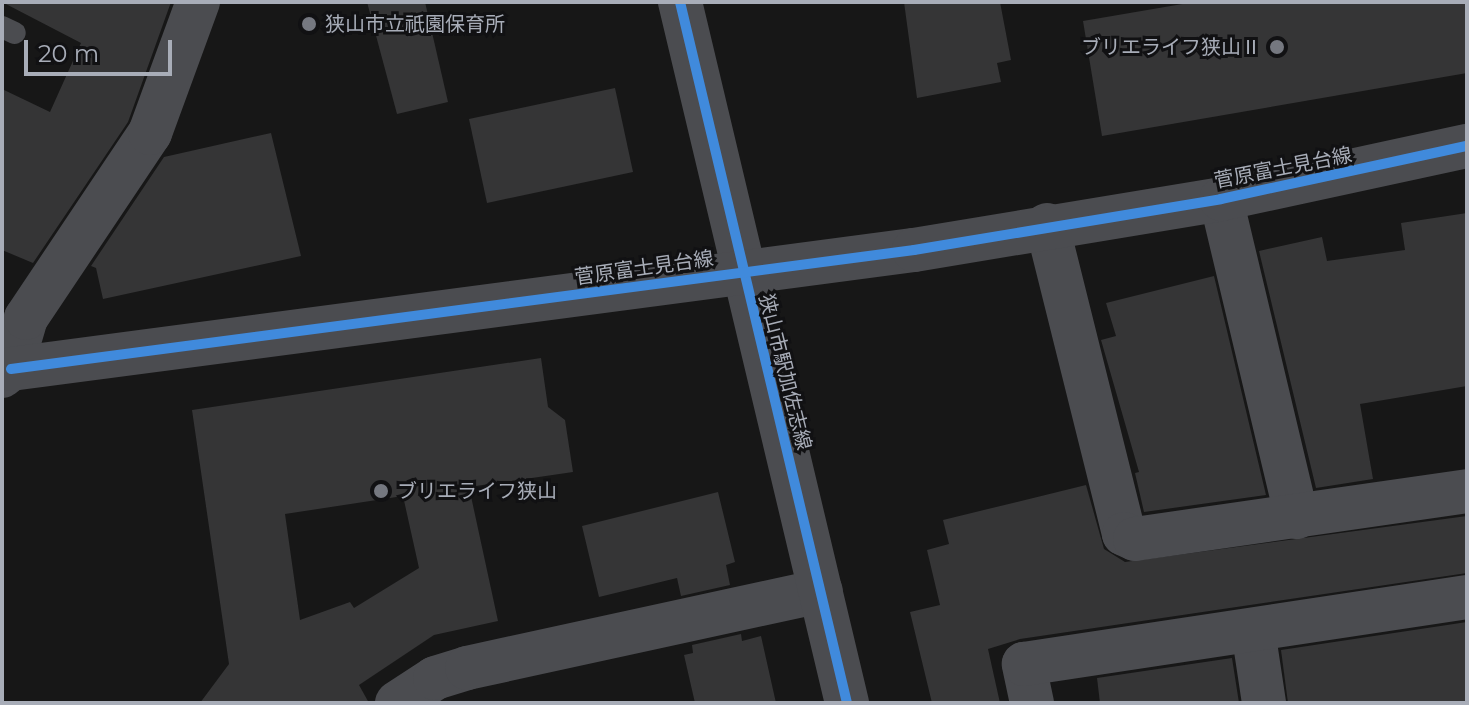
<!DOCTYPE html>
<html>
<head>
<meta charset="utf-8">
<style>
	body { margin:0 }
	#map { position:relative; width:1469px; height:705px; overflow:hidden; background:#171717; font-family:Montserrat,"Noto Sans JP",sans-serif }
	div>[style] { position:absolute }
	.building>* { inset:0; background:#353536 }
	.service>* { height:22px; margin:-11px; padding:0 11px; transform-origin:11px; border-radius:11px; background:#4b4c50 }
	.minor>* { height:44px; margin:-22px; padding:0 22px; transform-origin:22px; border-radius:22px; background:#4b4c50 }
	.tertiary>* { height:44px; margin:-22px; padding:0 22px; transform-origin:22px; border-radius:22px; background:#4b4c50 }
	.cycleway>* { height:10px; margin:-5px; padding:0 5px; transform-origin:5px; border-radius:5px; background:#408adc }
	.dots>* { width:22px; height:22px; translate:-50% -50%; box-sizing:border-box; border:4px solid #111113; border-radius:50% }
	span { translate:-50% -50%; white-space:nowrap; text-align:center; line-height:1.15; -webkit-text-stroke:6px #111113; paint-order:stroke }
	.poi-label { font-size:20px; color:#a8adb8 }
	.left { translate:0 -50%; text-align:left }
	.right { translate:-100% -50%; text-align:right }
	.street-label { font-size:20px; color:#a8adb8 }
	.frame { position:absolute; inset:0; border:4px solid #a8adb8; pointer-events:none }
	.scale { position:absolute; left:24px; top:40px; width:148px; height:36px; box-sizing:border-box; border:4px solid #a8adb8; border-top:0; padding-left:10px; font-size:24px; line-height:28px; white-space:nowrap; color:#a8adb8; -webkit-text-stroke:6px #111113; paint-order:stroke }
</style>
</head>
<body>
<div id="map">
	<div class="building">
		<div style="clip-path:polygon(2px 2px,171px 2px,128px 122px,33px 263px,2px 250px,2px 89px,50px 112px,81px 43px)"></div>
		<div style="clip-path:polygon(367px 2px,425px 2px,448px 102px,397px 114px)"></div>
		<div style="clip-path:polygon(904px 2px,1000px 2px,1011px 60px,997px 63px,1001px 82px,917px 98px)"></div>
		<div style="clip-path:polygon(1194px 2px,1467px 2px,1467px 73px,1102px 136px,1083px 21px)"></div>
		<div style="clip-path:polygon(615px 88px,633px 172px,487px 203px,469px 119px)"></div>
		<div style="clip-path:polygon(271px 133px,301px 256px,103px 299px,96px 268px,91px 266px,164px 157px)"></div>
		<div style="clip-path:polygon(1467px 213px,1467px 386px,1360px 404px,1373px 479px,1316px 488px,1259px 251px,1322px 237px,1327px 261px,1405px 250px,1401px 223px)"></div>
		<div style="clip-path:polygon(1214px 276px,1266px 495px,1144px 512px,1135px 473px,1139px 472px,1101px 340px,1116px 336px,1106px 303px)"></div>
		<div style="clip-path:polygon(evenodd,541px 358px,548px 407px,565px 420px,573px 472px,469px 487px,498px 621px,434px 635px,359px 685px,369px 703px,200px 703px,229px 664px,192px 410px,541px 358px,403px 496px,419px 568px,354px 608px,350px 602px,300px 620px,285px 514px,403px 496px)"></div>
		<div style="clip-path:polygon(1086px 485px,1104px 549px,1125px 562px,1467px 516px,1467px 573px,1020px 639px,988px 649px,1000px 703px,932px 703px,910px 612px,940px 605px,927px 550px,949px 544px,943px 520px)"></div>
		<div style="clip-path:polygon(718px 492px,735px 562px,726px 565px,730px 585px,681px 596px,677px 578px,599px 597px,582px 526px)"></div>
		<div style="clip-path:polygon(1467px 622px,1467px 703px,1288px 703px,1281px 650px)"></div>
		<div style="clip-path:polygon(741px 634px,742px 641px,761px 636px,776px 703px,695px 703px,684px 655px,693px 653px,692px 645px)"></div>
		<div style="clip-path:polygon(1232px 658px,1239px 703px,1100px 703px,1097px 678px)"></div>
	</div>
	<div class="service">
		<div style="left:2px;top:27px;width:14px;rotate:25deg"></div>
	</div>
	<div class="minor">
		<div style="left:1221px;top:199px;width:327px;rotate:76.6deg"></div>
		<div style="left:1047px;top:225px;width:318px;rotate:76deg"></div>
		<div style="left:1124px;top:534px;width:12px;rotate:24deg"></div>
		<div style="left:1135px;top:539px;width:335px;rotate:-8.2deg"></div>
		<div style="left:2px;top:376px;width:11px;rotate:-38deg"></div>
		<div style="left:11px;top:369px;width:53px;rotate:-73.6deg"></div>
		<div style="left:26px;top:318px;width:223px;rotate:-56.2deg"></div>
		<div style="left:150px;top:133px;width:140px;rotate:-69.9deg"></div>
		<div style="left:1253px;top:630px;width:74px;rotate:81.4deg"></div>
		<div style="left:397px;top:703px;width:45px;rotate:-33.3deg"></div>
		<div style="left:435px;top:678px;width:34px;rotate:-17deg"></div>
		<div style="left:467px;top:668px;width:362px;rotate:-12.3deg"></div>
		<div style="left:1032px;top:703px;width:40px;rotate:-102deg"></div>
		<div style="left:1024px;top:664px;width:448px;rotate:-8.6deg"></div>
	</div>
	<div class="tertiary">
		<div style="left:680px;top:2px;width:721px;rotate:76.6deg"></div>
		<div style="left:11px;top:369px;width:911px;rotate:-7.51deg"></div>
		<div style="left:914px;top:250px;width:311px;rotate:-9.4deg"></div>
		<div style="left:1221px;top:199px;width:252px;rotate:-12.2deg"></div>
	</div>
	<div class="cycleway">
		<div style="left:680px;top:2px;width:721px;rotate:76.6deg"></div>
		<div style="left:11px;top:369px;width:911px;rotate:-7.51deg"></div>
		<div style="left:914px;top:250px;width:311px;rotate:-9.4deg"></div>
		<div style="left:1221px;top:199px;width:252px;rotate:-12.2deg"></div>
	</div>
	<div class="dots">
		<div style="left:309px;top:24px;background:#757880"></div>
		<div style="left:1277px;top:47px;background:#757880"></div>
		<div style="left:381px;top:491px;background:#757880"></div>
	</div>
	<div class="poi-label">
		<span class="left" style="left:325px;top:24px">狭山市立祇園保育所</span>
		<span class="right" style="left:1261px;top:47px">ブリエライフ狭山Ⅱ</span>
		<span class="left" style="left:397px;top:491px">ブリエライフ狭山</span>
	</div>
	<div class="street-label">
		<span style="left:1283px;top:168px;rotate:-11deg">菅原富士見台線</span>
		<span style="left:644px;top:268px;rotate:-8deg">菅原富士見台線</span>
		<span style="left:785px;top:372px;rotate:76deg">狭山市駅加佐志線</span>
	</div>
	<div class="frame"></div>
	<div class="scale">20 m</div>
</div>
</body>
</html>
